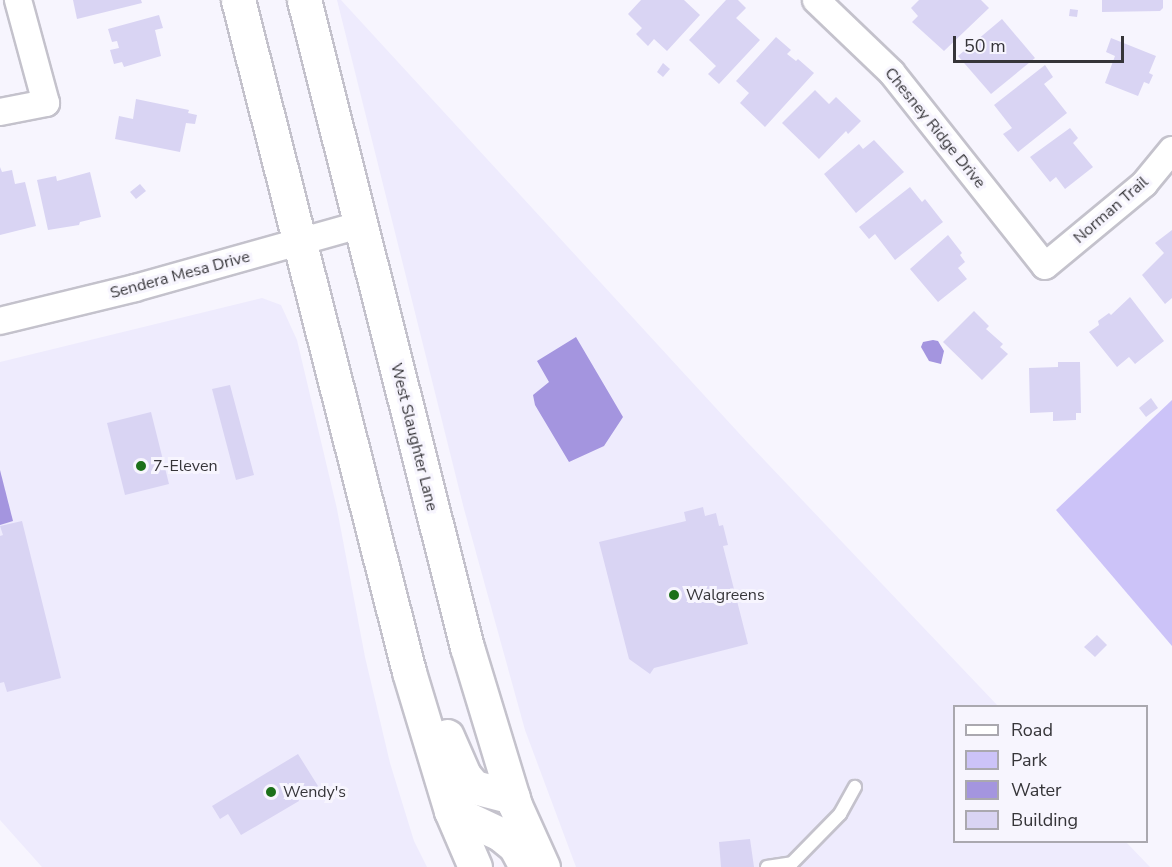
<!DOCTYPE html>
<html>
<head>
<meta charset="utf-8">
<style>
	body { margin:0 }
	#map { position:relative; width:1172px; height:867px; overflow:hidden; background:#f7f5fe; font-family:"Nunito Sans",sans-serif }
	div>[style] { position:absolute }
	.built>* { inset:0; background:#eeebfd }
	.green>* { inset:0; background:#ccc3f8 }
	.water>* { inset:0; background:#a495df }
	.building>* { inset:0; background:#d9d4f3 }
	.roads { filter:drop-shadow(2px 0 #c4c2cc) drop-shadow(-2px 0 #c4c2cc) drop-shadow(0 2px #c4c2cc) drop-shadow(0 -2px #c4c2cc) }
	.lane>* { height:12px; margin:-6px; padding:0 6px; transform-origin:6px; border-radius:6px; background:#fff }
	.street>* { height:26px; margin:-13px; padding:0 13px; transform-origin:13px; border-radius:13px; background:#fff }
	.primary>* { height:33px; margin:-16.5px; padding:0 16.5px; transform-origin:16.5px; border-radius:16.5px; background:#fff }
	.dots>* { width:16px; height:16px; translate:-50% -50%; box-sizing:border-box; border:3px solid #f7f5fe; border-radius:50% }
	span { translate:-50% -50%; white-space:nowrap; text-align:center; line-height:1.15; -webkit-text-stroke:6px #f7f5fe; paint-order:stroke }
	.street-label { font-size:16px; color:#363539 }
	.poi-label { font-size:16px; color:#363539 }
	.left { translate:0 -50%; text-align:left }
	.legend { position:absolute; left:953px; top:705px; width:195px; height:138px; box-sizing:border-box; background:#f7f5fe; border:2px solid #aaa8af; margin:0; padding:8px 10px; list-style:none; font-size:18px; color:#363539 }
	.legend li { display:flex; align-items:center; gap:12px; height:30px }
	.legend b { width:30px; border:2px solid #aaa8af }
	.scale { position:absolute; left:953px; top:36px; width:171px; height:27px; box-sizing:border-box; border:3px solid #363539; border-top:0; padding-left:8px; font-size:18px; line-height:21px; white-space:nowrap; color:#363539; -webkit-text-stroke:4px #f7f5fe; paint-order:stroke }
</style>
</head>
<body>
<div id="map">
	<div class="built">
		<div style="clip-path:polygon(337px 0,341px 0,748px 443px,998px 706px,954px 706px,954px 842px,1126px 842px,1150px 867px,576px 867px,525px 730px,464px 509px)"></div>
		<div style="clip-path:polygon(262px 298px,281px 305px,297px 340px,337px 509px,365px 657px,390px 763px,414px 841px,427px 867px,42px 867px,0 820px,0 362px)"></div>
	</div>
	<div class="green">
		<div style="clip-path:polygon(1172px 400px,1172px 646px,1056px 510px)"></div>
	</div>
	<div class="water">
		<div style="clip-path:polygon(576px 337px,623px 417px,604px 446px,569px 462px,535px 405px,533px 395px,549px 382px,537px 361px)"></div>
		<div style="clip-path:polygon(933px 340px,938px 341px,944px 351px,941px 364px,929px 361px,921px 347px,923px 342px)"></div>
		<div style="clip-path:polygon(0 470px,13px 521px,0 525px)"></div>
	</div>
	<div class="building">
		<div style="clip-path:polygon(73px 0,141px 0,142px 3px,77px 19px)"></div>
		<div style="clip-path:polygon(641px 0,684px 0,700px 15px,667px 51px,654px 39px,648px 46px,636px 34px,642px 28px,628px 14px)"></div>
		<div style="clip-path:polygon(726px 0,738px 0,746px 8px,736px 18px,760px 40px,719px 84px,708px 74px,716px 66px,689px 40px)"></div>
		<div style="clip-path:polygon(919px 0,981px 0,989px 8px,944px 51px,912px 22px,918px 16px,911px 8px)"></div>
		<div style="clip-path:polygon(1102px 0,1163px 0,1163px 8px,1160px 11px,1102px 12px)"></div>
		<div style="clip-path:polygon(1070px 9px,1078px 10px,1077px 17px,1069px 16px)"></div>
		<div style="clip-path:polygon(159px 15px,163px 28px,155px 30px,161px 56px,124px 67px,122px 62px,114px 64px,110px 50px,119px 48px,117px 41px,112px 42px,108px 29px)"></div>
		<div style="clip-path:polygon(1002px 19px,1035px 58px,991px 94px,958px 56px)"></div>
		<div style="clip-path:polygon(776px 37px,791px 50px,787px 54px,796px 61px,798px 59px,814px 73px,765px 127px,740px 103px,749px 93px,736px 81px)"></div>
		<div style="clip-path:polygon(1111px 38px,1156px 56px,1149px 73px,1153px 75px,1149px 84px,1144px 82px,1138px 96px,1105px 83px,1115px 56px,1106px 52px)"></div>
		<div style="clip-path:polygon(663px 63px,670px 69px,663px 77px,657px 72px)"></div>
		<div style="clip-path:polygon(1045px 65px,1053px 77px,1044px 84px,1067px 113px,1018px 152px,1003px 134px,1012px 128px,994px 105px)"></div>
		<div style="clip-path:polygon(815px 90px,829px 104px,836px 97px,861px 121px,848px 134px,846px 131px,819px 159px,782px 123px)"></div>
		<div style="clip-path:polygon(136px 99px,189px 110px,188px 113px,197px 115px,195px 124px,186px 123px,180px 152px,115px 139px,119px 116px,133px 119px)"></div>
		<div style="clip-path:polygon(1070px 128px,1078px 138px,1073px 143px,1093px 167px,1065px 189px,1056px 177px,1050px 182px,1030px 157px)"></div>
		<div style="clip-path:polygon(874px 140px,904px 172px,856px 213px,824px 174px,859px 144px,863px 149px)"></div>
		<div style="clip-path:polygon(0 167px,2px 172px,12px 170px,15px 184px,25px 182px,36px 226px,0 235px)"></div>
		<div style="clip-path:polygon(90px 172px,101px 217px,80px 222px,79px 225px,48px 230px,37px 180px,56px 176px,57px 181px)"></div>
		<div style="clip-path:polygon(140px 184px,146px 191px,136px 199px,130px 192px)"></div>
		<div style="clip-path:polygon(910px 187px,922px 202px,925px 199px,943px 222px,895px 260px,875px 234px,869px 239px,859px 227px)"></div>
		<div style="clip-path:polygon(1172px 230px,1172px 298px,1165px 304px,1142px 275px,1164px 253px,1155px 243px)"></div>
		<div style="clip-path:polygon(948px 235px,962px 253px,960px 255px,965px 262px,958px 268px,967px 279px,938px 302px,910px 269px)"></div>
		<div style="clip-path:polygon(1130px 297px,1164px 341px,1135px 364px,1129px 357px,1117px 367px,1089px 332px,1099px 325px,1098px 321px,1109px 313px,1111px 315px)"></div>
		<div style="clip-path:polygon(974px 311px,989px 326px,986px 329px,1003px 344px,1000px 347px,1008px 354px,982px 380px,943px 342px)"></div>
		<div style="clip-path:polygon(1058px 362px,1080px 362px,1081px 413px,1076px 413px,1076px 420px,1053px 421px,1053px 412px,1030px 413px,1029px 368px,1058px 367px)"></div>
		<div style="clip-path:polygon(230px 385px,254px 475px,236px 480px,212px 389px)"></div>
		<div style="clip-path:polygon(1151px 398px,1158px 408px,1146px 417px,1139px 408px)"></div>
		<div style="clip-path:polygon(151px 412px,169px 484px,125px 495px,107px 423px)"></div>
		<div style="clip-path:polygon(703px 507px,705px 516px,716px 513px,719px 526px,723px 525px,728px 545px,723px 546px,748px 644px,654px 668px,650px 674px,629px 659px,599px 542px,686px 521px,684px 512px)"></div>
		<div style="clip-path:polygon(22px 521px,61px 678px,7px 692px,4px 682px,0 683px,0 536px,3px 535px,0 526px)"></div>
		<div style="clip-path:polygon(1097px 635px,1107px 645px,1095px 657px,1084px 647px)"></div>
		<div style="clip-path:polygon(298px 754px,318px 786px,298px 798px,299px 801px,241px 835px,228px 814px,220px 819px,212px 806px)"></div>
		<div style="clip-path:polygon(750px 839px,754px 867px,721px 867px,719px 842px)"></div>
	</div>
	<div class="roads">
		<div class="lane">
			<div style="left:767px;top:867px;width:25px;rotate:-9deg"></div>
			<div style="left:792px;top:863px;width:69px;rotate:-45.6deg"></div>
			<div style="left:840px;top:814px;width:31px;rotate:-61deg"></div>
		</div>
		<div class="street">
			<div style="left:816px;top:0;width:105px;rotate:43.8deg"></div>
			<div style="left:892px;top:73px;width:246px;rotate:51.6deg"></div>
			<div style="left:1045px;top:266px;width:129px;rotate:-39.6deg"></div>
			<div style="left:1144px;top:184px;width:44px;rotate:-50.5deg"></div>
			<div style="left:0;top:112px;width:47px;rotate:-11.1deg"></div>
			<div style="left:46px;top:103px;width:107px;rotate:-105.2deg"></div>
			<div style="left:0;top:321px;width:139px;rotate:-13.7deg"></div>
			<div style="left:135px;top:288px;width:233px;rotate:-15.7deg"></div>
		</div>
		<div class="primary">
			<div style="left:238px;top:0;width:693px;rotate:75.72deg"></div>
			<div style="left:409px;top:672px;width:145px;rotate:73.2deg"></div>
			<div style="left:451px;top:811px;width:61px;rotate:66.8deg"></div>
			<div style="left:304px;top:0;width:667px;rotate:75.86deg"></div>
			<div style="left:467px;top:647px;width:165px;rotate:73.1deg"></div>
			<div style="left:515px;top:805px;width:68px;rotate:65.7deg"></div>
			<div style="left:447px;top:736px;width:43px;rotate:66.4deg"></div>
			<div style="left:464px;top:775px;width:16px;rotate:50deg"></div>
			<div style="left:474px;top:787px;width:40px;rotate:14.4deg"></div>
			<div style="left:451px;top:811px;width:54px;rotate:25.1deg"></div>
			<div style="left:500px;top:834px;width:19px;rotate:39deg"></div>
			<div style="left:515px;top:846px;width:24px;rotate:62deg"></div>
		</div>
	</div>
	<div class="dots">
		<div style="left:141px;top:466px;background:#1c701a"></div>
		<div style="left:674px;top:595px;background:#1c701a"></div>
		<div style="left:271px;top:792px;background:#1c701a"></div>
	</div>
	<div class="street-label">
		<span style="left:935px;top:128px;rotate:51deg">Chesney Ridge Drive</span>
		<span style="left:1111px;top:210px;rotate:-41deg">Norman Trail</span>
		<span style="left:180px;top:275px;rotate:-15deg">Sendera Mesa Drive</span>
		<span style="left:414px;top:437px;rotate:76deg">West Slaughter Lane</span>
	</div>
	<div class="poi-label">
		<span class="left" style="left:153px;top:466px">7-Eleven</span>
		<span class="left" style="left:686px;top:595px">Walgreens</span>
		<span class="left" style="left:283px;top:792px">Wendy's</span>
	</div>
	<ul class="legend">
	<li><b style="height:8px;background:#fff"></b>Road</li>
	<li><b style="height:16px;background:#ccc3f8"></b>Park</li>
	<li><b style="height:16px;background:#a495df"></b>Water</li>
	<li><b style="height:16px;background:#d9d4f3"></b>Building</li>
	</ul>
	<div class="scale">50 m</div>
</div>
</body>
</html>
